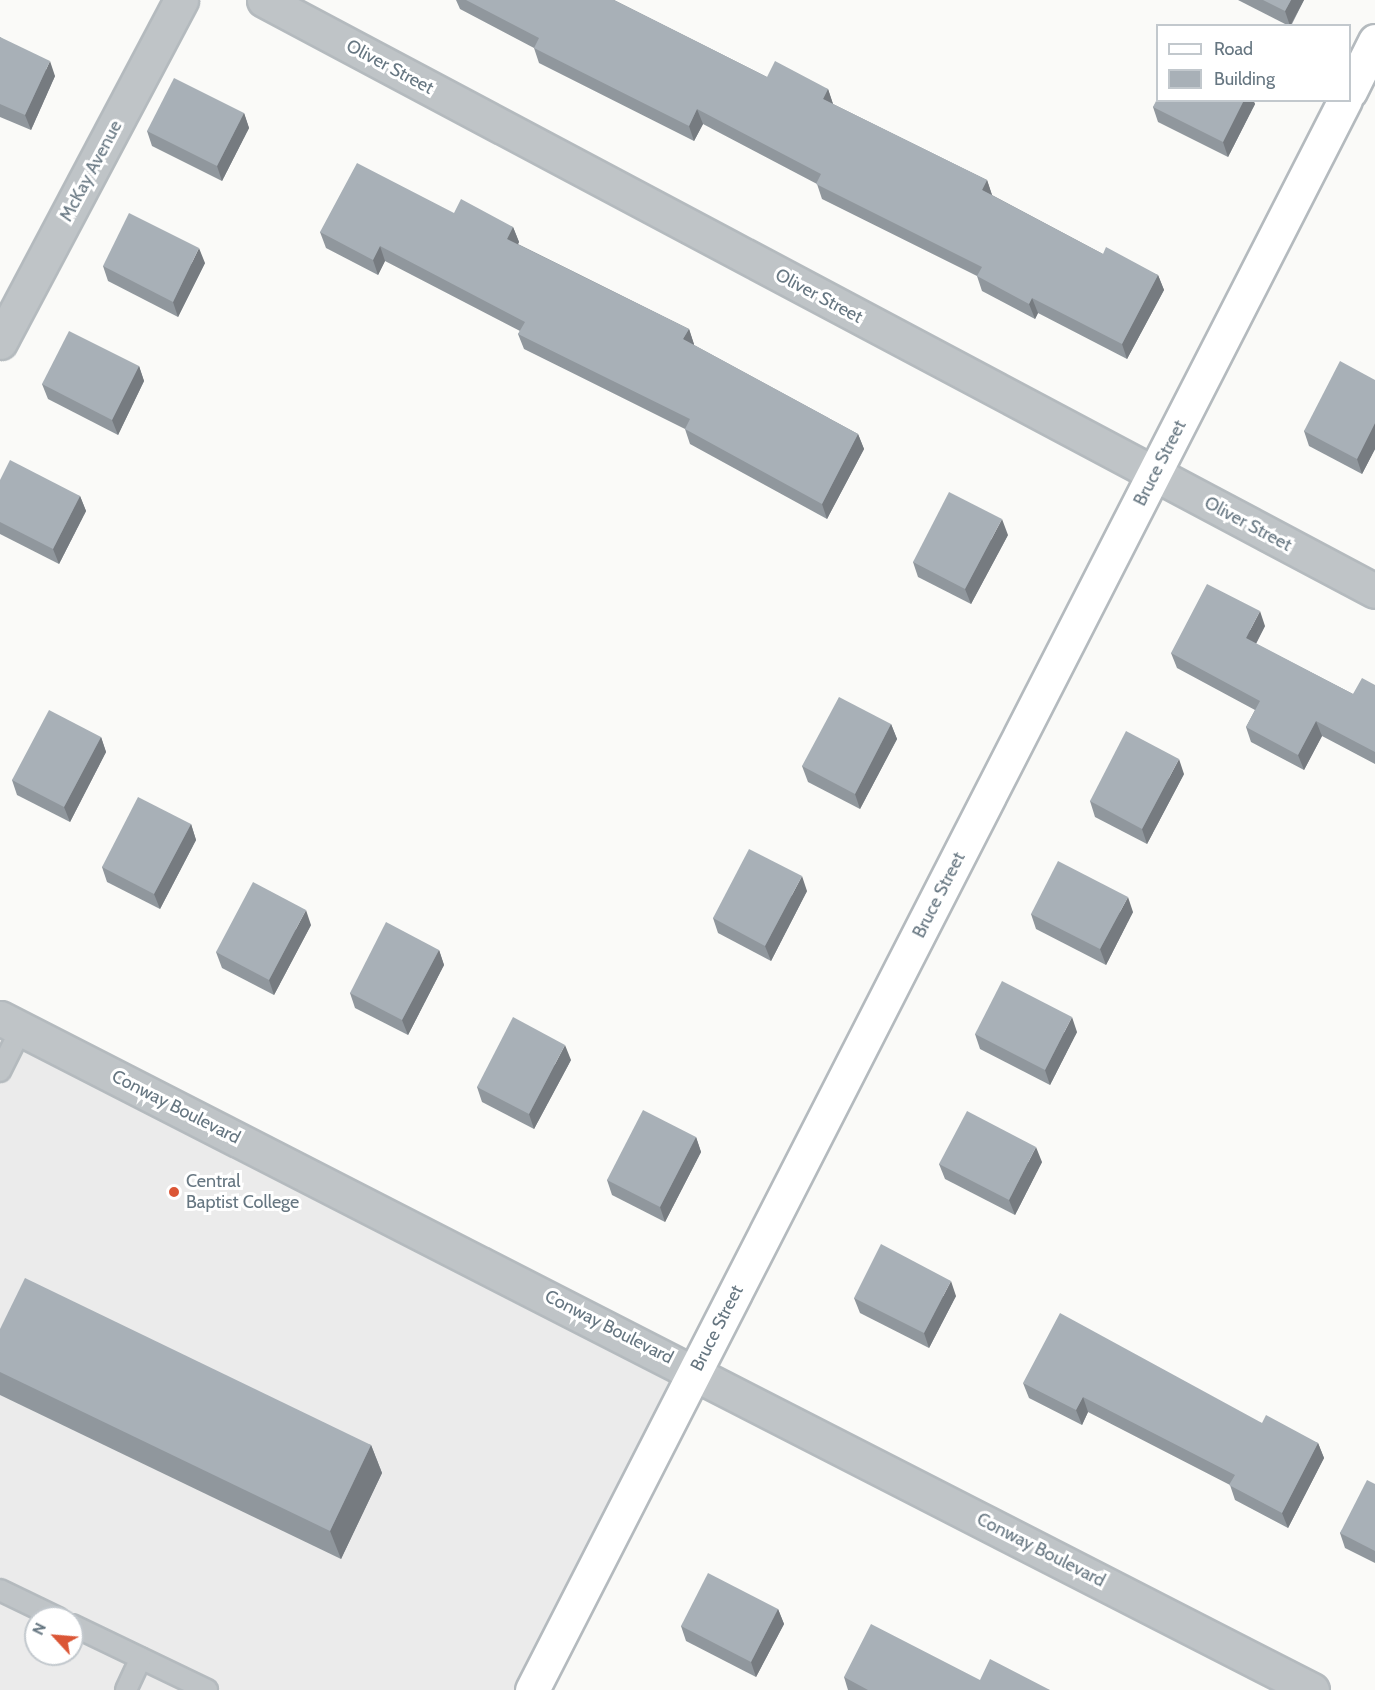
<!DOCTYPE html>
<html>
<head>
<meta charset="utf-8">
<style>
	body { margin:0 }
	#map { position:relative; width:1375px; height:1690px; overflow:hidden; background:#fafaf8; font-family:Cabin,sans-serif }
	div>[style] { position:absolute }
	.built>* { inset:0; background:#ebebeb }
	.roads { filter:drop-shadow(2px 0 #b4babe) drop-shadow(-2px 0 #b4babe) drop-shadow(0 2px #b4babe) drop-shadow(0 -2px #b4babe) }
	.lane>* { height:20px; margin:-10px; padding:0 10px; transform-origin:10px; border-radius:10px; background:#bfc4c7 }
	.street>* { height:33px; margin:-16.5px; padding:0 16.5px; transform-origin:16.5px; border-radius:16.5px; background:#bfc4c7 }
	.secondary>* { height:33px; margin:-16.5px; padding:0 16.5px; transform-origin:16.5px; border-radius:16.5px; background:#fff }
	.wall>* { inset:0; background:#90979d }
	.shaded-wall>* { inset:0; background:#767b80 }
	.building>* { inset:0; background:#a8b0b7 }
	.dots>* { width:16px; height:16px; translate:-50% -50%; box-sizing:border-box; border:3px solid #fff; border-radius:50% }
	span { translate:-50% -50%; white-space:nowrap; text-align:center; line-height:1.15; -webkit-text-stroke:6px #fff; paint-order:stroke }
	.street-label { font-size:18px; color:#667681 }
	.poi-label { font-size:18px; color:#667681 }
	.left { translate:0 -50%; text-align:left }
	.legend { position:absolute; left:1156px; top:24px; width:195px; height:78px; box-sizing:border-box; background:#fff; border:2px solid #c2c8cd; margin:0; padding:8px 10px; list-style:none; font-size:18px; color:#667681 }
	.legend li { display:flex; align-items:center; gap:12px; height:30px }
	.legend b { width:30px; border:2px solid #c2c8cd }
	.north { position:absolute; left:24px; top:1606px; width:60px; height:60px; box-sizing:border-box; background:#fff; border:2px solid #c2c8cd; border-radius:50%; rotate:296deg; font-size:16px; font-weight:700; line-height:24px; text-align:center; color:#667681 }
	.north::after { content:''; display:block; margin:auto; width:21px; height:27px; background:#db5636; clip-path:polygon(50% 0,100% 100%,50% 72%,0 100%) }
</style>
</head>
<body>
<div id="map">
	<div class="built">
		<div style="clip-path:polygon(evenodd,0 1013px,695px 1371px,532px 1690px,0 1690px,0 1013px,36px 1618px,72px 1618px,72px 1654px,36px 1654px,36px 1618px)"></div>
	</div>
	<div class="roads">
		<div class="lane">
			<div style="left:0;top:1071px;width:47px;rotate:-63.4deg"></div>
			<div style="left:0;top:1590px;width:64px;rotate:25.8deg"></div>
			<div style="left:72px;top:1625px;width:150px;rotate:25.7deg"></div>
			<div style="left:126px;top:1690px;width:35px;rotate:-65deg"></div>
		</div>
		<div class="street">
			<div style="left:264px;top:0;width:1258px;rotate:28.01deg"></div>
			<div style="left:0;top:342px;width:387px;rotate:-62.1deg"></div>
			<div style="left:0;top:1018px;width:1474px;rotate:27.12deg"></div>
		</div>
		<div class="secondary">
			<div style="left:1350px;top:91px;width:56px;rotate:-63.4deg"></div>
			<div style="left:532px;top:1690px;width:1786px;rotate:-62.92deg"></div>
		</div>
	</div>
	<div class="wall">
		<div style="clip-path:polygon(456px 0,614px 0,767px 77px,828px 89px,833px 104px,987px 180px,992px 195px,1103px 254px,1158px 275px,1164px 290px,1127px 359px,1038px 313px,1035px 319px,982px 291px,977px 276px,822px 199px,817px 184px,703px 124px,694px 141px,539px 63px,534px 48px,460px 9px)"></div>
		<div style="clip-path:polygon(1238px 0,1304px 0,1291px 26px,1289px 26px)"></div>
		<div style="clip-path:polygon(0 37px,55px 76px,31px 130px,0 117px)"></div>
		<div style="clip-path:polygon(1158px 100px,1253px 100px,1255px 104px,1228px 157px,1158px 122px,1153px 107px)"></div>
		<div style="clip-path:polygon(244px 113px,249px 128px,222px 181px,152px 146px,147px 131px)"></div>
		<div style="clip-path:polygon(454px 213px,513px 227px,519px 242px,518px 244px,689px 329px,694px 345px,858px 434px,864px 449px,827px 519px,690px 444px,685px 429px,524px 349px,518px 334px,520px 331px,385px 261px,378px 275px,326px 248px,320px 232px)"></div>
		<div style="clip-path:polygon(205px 263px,178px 317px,108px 281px,103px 266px)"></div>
		<div style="clip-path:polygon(139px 366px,144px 381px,118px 435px,48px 399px,42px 384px)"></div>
		<div style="clip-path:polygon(1375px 380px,1375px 449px,1362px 474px,1309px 446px,1304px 431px)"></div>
		<div style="clip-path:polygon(0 480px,80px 496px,86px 511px,59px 564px,0 534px)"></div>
		<div style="clip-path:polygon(1008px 535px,971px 604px,918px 577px,913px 562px)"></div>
		<div style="clip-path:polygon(1265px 626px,1256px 644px,1353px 694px,1375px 685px,1375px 764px,1322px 736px,1304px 770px,1251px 742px,1246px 727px,1255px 710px,1177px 668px,1171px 653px)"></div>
		<div style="clip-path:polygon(891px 724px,897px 739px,860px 809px,808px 782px,802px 766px)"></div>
		<div style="clip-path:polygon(101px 737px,106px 752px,70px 822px,17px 795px,12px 780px)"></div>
		<div style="clip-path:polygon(1184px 774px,1147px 844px,1095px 817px,1090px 801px)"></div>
		<div style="clip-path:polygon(191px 824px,196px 840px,160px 909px,107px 882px,102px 867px)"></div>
		<div style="clip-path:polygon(807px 891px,771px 961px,718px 933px,713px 918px)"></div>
		<div style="clip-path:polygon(1133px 912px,1106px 965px,1036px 929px,1031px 914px)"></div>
		<div style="clip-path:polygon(311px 925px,274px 995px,222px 968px,216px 952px)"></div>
		<div style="clip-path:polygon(439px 950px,444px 965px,408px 1035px,355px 1008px,350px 993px)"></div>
		<div style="clip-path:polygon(1077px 1032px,1050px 1085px,980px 1049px,975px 1034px)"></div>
		<div style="clip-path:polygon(571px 1060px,534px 1129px,482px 1102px,477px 1087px)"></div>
		<div style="clip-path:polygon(696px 1137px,701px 1152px,665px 1222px,612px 1195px,607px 1180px)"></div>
		<div style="clip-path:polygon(1042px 1162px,1015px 1215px,945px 1179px,939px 1164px)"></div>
		<div style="clip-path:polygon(956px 1296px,929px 1348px,860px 1313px,854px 1298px)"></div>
		<div style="clip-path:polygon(0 1329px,371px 1445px,382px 1473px,341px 1559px,0 1395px)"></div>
		<div style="clip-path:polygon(1023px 1383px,1262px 1423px,1318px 1443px,1324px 1458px,1288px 1528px,1235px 1500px,1230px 1485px,1088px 1412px,1082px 1425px,1029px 1398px)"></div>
		<div style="clip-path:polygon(1375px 1484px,1375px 1563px,1345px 1548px,1340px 1533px)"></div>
		<div style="clip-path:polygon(778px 1609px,784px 1624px,756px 1677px,686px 1641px,681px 1626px)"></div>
		<div style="clip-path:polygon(844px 1677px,980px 1680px,1050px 1690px,848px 1690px)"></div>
	</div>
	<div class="shaded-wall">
		<div style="clip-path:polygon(1291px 0,1304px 0,1290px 26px,1285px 11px)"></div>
		<div style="clip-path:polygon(50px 61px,55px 76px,31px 130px,25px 115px)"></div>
		<div style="clip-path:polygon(828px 89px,833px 104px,823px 99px)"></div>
		<div style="clip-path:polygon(1244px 100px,1253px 100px,1255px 104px,1228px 157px,1223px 142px)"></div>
		<div style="clip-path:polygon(697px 109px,703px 124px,694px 141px,689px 126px)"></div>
		<div style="clip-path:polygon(244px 113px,249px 128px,222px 181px,217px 166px)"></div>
		<div style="clip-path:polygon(987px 180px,992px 195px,982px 190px)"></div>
		<div style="clip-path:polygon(513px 227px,519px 242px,513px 254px,507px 239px)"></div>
		<div style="clip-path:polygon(380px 246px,385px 261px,378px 275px,373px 260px)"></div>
		<div style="clip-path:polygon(199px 248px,205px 263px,178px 317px,173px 302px)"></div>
		<div style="clip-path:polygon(1158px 275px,1164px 290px,1127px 359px,1122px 344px)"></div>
		<div style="clip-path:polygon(1032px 298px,1038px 313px,1035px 319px,1029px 304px)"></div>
		<div style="clip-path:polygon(689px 329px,694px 344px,689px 354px,683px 339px)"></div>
		<div style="clip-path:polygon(139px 366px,144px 381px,118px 435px,112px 420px)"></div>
		<div style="clip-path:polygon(1375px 423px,1375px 449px,1362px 474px,1357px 459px)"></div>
		<div style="clip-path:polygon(858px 434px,864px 449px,827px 519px,822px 504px)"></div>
		<div style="clip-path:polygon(80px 496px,86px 511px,59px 564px,53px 549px)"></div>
		<div style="clip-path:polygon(1002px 519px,1008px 535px,971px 604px,965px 589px)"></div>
		<div style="clip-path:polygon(1260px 611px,1265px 626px,1251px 653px,1246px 638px)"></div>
		<div style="clip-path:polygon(1316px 721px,1322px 736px,1304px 770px,1298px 755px)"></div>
		<div style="clip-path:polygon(891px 724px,897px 739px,860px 809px,855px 794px)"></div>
		<div style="clip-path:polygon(101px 737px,106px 752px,70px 822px,64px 807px)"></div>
		<div style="clip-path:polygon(1179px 759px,1184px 774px,1147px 844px,1142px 829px)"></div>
		<div style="clip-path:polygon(191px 824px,196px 840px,160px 909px,154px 894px)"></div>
		<div style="clip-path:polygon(802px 876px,807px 891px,771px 961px,765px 946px)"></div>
		<div style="clip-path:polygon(1128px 897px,1133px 912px,1106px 965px,1100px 949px)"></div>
		<div style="clip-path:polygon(306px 910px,311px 925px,274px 995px,269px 980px)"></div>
		<div style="clip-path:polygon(439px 950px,444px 965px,408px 1035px,402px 1020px)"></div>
		<div style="clip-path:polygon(1072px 1017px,1077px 1032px,1050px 1085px,1045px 1070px)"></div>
		<div style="clip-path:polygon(565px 1045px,571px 1060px,534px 1129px,529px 1114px)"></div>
		<div style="clip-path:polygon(696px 1137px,701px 1152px,665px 1222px,660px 1207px)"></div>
		<div style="clip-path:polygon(1036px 1147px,1042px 1162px,1015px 1215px,1009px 1200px)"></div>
		<div style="clip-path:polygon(951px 1281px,956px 1296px,929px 1348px,924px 1333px)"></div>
		<div style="clip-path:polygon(1083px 1397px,1088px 1412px,1082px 1425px,1076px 1410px)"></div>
		<div style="clip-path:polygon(1318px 1443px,1324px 1458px,1288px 1528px,1282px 1513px)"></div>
		<div style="clip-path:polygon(371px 1445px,382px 1473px,341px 1559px,330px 1531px)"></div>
		<div style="clip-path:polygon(778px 1609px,784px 1624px,756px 1677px,751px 1662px)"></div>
	</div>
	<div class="building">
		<div style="clip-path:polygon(466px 0,614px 0,767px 77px,775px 61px,828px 89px,823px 99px,987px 180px,982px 190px,1103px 254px,1106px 247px,1158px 275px,1122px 344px,1032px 298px,1029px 304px,977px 276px,982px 267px,816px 184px,821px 174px,697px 109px,689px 126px,534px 48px,539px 38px)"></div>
		<div style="clip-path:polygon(1263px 0,1291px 0,1285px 11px)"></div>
		<div style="clip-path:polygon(0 37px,50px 61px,25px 115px,0 104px)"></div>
		<div style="clip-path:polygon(174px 78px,244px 113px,217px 166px,147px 131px)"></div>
		<div style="clip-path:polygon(1158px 97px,1158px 100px,1244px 100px,1223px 142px,1153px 107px)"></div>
		<div style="clip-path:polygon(357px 163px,454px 213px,461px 199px,513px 227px,507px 239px,689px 329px,683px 339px,858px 434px,822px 504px,685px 429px,690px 419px,518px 334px,525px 322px,380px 246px,373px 260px,320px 232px)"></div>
		<div style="clip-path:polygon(129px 213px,199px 248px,173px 302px,103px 266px)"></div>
		<div style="clip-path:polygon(69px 331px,139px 366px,112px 420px,42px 384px)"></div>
		<div style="clip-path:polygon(1340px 361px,1375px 380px,1375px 423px,1357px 459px,1304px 431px)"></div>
		<div style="clip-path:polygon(10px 460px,80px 496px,53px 549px,0 522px,0 480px)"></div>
		<div style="clip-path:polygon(949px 492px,1002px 519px,965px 589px,913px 562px)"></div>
		<div style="clip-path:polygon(1207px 584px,1260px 611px,1246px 638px,1353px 694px,1362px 678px,1375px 685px,1375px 752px,1316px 721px,1298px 755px,1246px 727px,1260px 701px,1171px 653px)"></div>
		<div style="clip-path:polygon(839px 697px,891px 724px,855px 794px,802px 766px)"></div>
		<div style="clip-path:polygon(49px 710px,101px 737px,64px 807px,12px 780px)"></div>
		<div style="clip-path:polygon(1126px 731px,1179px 759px,1142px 829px,1090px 801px)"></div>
		<div style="clip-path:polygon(138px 797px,191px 824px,154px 894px,102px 867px)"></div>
		<div style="clip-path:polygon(749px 849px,802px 876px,765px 946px,713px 918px)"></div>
		<div style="clip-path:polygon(1058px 861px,1128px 897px,1100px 949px,1031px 914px)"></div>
		<div style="clip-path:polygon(253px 882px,306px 910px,269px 980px,216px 952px)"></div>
		<div style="clip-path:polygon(386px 922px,439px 950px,402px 1020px,350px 993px)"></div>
		<div style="clip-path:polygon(1002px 981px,1072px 1017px,1045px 1070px,975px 1034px)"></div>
		<div style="clip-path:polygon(513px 1017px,565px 1045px,529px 1114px,477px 1087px)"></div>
		<div style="clip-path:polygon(643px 1110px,696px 1137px,660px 1207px,607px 1180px)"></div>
		<div style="clip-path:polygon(967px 1111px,1036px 1147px,1009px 1200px,939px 1164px)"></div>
		<div style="clip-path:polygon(881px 1244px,951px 1281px,924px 1333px,854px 1298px)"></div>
		<div style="clip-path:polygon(25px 1278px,371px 1445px,330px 1531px,0 1372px,0 1329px)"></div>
		<div style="clip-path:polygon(1060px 1313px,1262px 1423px,1266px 1415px,1318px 1443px,1282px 1513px,1229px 1485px,1235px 1475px,1083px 1397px,1076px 1410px,1023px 1383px)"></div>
		<div style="clip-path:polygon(1367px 1480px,1375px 1484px,1375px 1551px,1340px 1533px)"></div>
		<div style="clip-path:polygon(708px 1573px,778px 1609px,751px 1662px,681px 1626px)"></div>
		<div style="clip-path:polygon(871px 1624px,980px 1680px,990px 1659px,1050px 1690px,868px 1690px,844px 1677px)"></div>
	</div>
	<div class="dots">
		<div style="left:174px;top:1192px;background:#db5636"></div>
	</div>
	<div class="street-label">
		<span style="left:390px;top:67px;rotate:28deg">Oliver Street</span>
		<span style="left:91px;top:171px;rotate:-62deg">McKay Avenue</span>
		<span style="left:819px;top:296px;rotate:28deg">Oliver Street</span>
		<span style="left:1160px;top:463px;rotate:-63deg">Bruce Street</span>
		<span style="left:1248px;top:524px;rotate:28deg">Oliver Street</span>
		<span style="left:939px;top:895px;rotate:-63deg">Bruce Street</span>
		<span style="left:176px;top:1107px;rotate:27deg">Conway Boulevard</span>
		<span style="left:609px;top:1327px;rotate:27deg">Conway Boulevard</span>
		<span style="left:717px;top:1328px;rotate:-63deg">Bruce Street</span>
		<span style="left:1041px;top:1550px;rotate:27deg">Conway Boulevard</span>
	</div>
	<div class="poi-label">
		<span class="left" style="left:186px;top:1192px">Central<br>Baptist College</span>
	</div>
	<ul class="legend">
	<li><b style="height:8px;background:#fff"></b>Road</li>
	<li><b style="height:16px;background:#a8b0b7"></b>Building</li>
	</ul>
	<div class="north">N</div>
</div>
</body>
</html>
